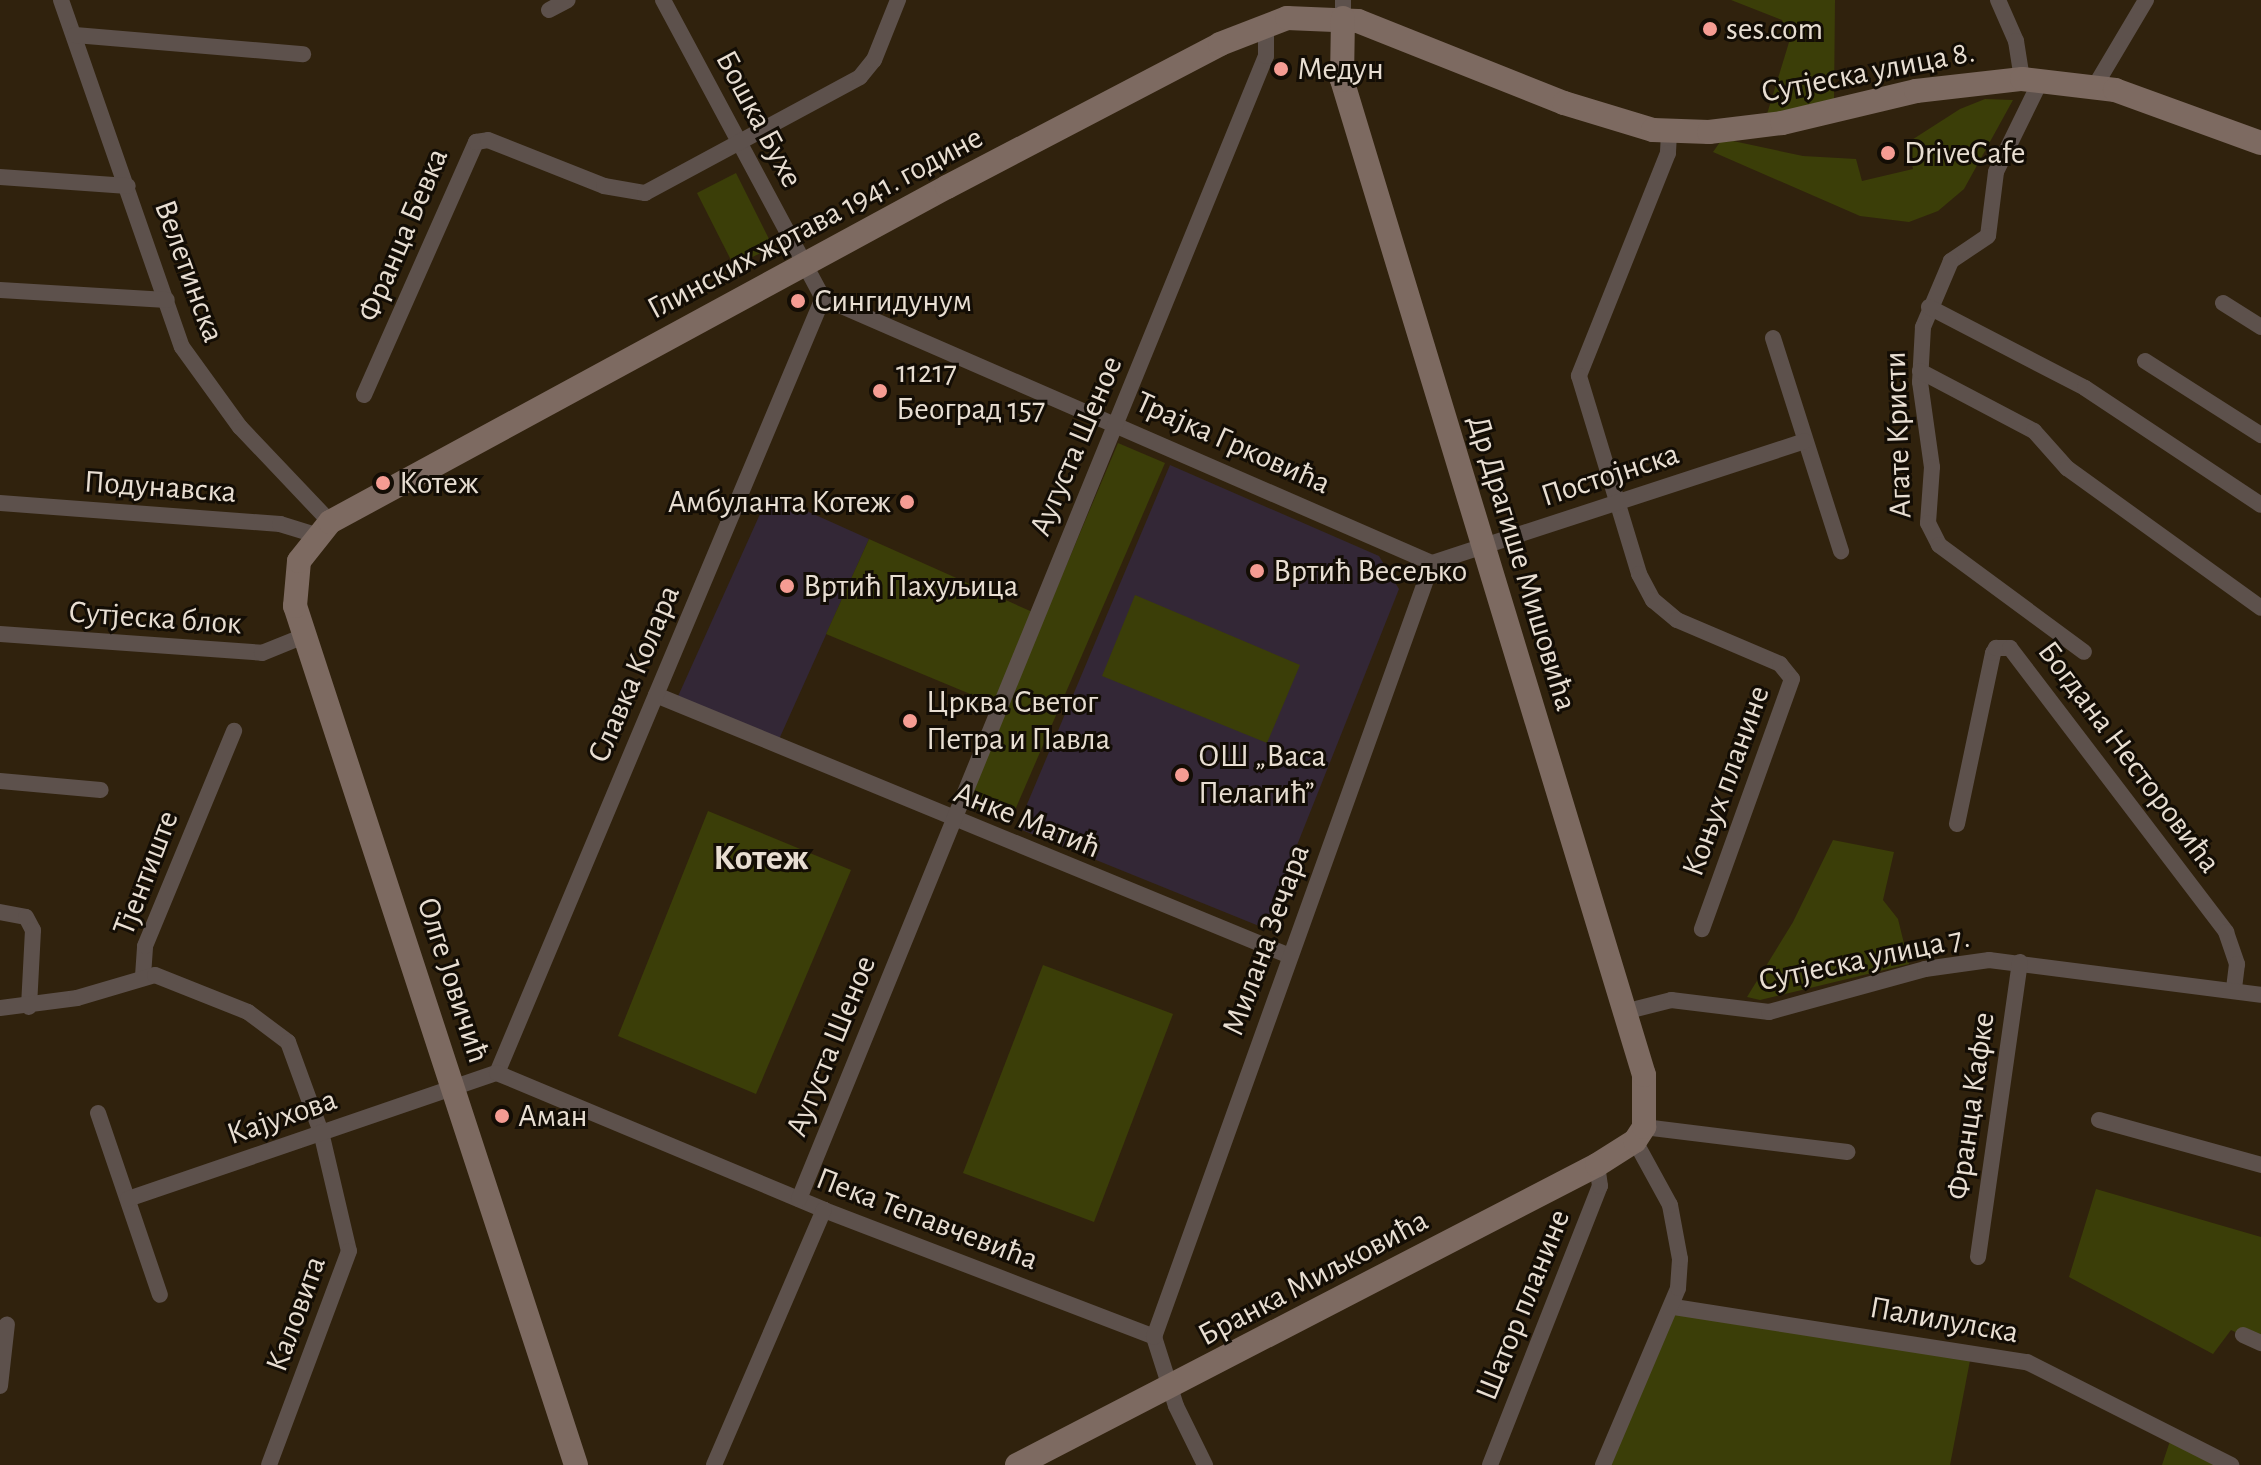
<!DOCTYPE html>
<html>
<head>
<meta charset="utf-8">
<style>
	body { margin:0 }
	#map { position:relative; width:2261px; height:1465px; overflow:hidden; background:#30220d; font-family:"Alegreya Sans",sans-serif }
	div>[style] { position:absolute }
	.education>* { inset:0; background:#332736 }
	.green>* { inset:0; background:#3b3e08 }
	.street>* { height:16px; margin:-8px; padding:0 8px; transform-origin:8px; border-radius:8px; background:#5d514c }
	.secondary>* { height:24px; margin:-12px; padding:0 12px; transform-origin:12px; border-radius:12px; background:#7d6a61 }
	.dots>* { width:22px; height:22px; translate:-50% -50%; box-sizing:border-box; border:4px solid #130d05; border-radius:50% }
	span { translate:-50% -50%; white-space:nowrap; text-align:center; line-height:1.15; -webkit-text-stroke:6px #130d05; paint-order:stroke }
	.poi-label { font-size:32px; color:#e8ded2 }
	.left { translate:0 -50%; text-align:left }
	.right { translate:-100% -50%; text-align:right }
	.street-label { font-size:32px; color:#e8ded2 }
	.quarter-label { font-size:36px; color:#e8ded2; font-weight:700 }
</style>
</head>
<body>
<div id="map">
	<div class="education">
		<div style="clip-path:polygon(1170px 465px,1379px 556px,1399px 589px,1264px 928px,1017px 828px)"></div>
		<div style="clip-path:polygon(769px 494px,869px 539px,776px 746px,675px 703px)"></div>
	</div>
	<div class="green">
		<div style="clip-path:polygon(1731px 0,1835px 0,1834px 101px,1767px 114px,1790px 39px,1782px 20px)"></div>
		<div style="clip-path:polygon(1985px 99px,2013px 100px,1964px 189px,1938px 211px,1909px 222px,1860px 216px,1713px 152px,1720px 142px,1733px 141px,1803px 156px,1856px 159px,1862px 181px,1913px 169px,1907px 143px,1960px 109px)"></div>
		<div style="clip-path:polygon(736px 173px,773px 247px,734px 266px,697px 193px)"></div>
		<div style="clip-path:polygon(1118px 443px,1165px 463px,1009px 824px,965px 805px)"></div>
		<div style="clip-path:polygon(869px 539px,1037px 614px,999px 706px,826px 634px)"></div>
		<div style="clip-path:polygon(1135px 595px,1300px 665px,1267px 743px,1102px 676px)"></div>
		<div style="clip-path:polygon(708px 811px,851px 870px,756px 1094px,618px 1036px)"></div>
		<div style="clip-path:polygon(1833px 840px,1894px 852px,1883px 900px,1898px 919px,1909px 964px,1760px 1000px,1747px 997px,1793px 922px)"></div>
		<div style="clip-path:polygon(1043px 965px,1173px 1014px,1094px 1222px,963px 1173px)"></div>
		<div style="clip-path:polygon(2096px 1189px,2261px 1237px,2261px 1344px,2231px 1330px,2213px 1354px,2069px 1277px)"></div>
		<div style="clip-path:polygon(1674px 1307px,1972px 1350px,1950px 1465px,1603px 1465px)"></div>
		<div style="clip-path:polygon(2172px 1435px,2231px 1465px,2162px 1465px)"></div>
	</div>
	<div class="street">
		<div style="left:61px;top:0;width:367px;rotate:70.8deg"></div>
		<div style="left:182px;top:347px;width:99px;rotate:54.1deg"></div>
		<div style="left:240px;top:427px;width:131px;rotate:46.5deg"></div>
		<div style="left:663px;top:0;width:338px;rotate:61.8deg"></div>
		<div style="left:823px;top:298px;width:664px;rotate:23.52deg"></div>
		<div style="left:1998px;top:0;width:45px;rotate:66.3deg"></div>
		<div style="left:2016px;top:41px;width:38px;rotate:81deg"></div>
		<div style="left:549px;top:10px;width:21px;rotate:-28deg"></div>
		<div style="left:1343px;top:18px;width:18px;rotate:-90deg"></div>
		<div style="left:75px;top:35px;width:229px;rotate:4.8deg"></div>
		<div style="left:2041px;top:80px;width:102px;rotate:116.1deg"></div>
		<div style="left:1996px;top:172px;width:64px;rotate:97.1deg"></div>
		<div style="left:1988px;top:236px;width:45px;rotate:146deg"></div>
		<div style="left:1951px;top:261px;width:72px;rotate:113deg"></div>
		<div style="left:1923px;top:327px;width:55px;rotate:93.1deg"></div>
		<div style="left:1920px;top:382px;width:86px;rotate:82deg"></div>
		<div style="left:1932px;top:467px;width:56px;rotate:94.1deg"></div>
		<div style="left:1928px;top:523px;width:25px;rotate:63deg"></div>
		<div style="left:1939px;top:545px;width:180px;rotate:36.4deg"></div>
		<div style="left:2095px;top:86px;width:100px;rotate:-59.3deg"></div>
		<div style="left:1669px;top:133px;width:20px;rotate:93deg"></div>
		<div style="left:1668px;top:153px;width:240px;rotate:111.8deg"></div>
		<div style="left:1579px;top:376px;width:207px;rotate:73.1deg"></div>
		<div style="left:1639px;top:574px;width:30px;rotate:62deg"></div>
		<div style="left:1653px;top:600px;width:31px;rotate:40deg"></div>
		<div style="left:1677px;top:620px;width:112px;rotate:23.1deg"></div>
		<div style="left:1780px;top:664px;width:19px;rotate:51deg"></div>
		<div style="left:1792px;top:679px;width:266px;rotate:109.8deg"></div>
		<div style="left:0;top:177px;width:128px;rotate:4deg"></div>
		<div style="left:0;top:290px;width:167px;rotate:3.4deg"></div>
		<div style="left:2223px;top:303px;width:45px;rotate:32.3deg"></div>
		<div style="left:1929px;top:307px;width:176px;rotate:27.4deg"></div>
		<div style="left:2085px;top:388px;width:211px;rotate:33.6deg"></div>
		<div style="left:1773px;top:338px;width:224px;rotate:72.3deg"></div>
		<div style="left:2145px;top:361px;width:138px;rotate:32.5deg"></div>
		<div style="left:1920px;top:371px;width:129px;rotate:27.8deg"></div>
		<div style="left:2034px;top:431px;width:50px;rotate:48.3deg"></div>
		<div style="left:2067px;top:468px;width:239px;rotate:35.8deg"></div>
		<div style="left:364px;top:395px;width:277px;rotate:-66.1deg"></div>
		<div style="left:476px;top:142px;width:12px;rotate:-9deg"></div>
		<div style="left:488px;top:140px;width:125px;rotate:21.6deg"></div>
		<div style="left:604px;top:186px;width:42px;rotate:9.7deg"></div>
		<div style="left:645px;top:193px;width:244px;rotate:-28.3deg"></div>
		<div style="left:860px;top:77px;width:22px;rotate:-51deg"></div>
		<div style="left:874px;top:60px;width:65px;rotate:-68.2deg"></div>
		<div style="left:0;top:503px;width:281px;rotate:4.3deg"></div>
		<div style="left:280px;top:524px;width:37px;rotate:17deg"></div>
		<div style="left:1432px;top:563px;width:392px;rotate:-18.1deg"></div>
		<div style="left:0;top:634px;width:263px;rotate:4.1deg"></div>
		<div style="left:262px;top:653px;width:45px;rotate:-22deg"></div>
		<div style="left:656px;top:695px;width:686px;rotate:22.38deg"></div>
		<div style="left:0;top:781px;width:101px;rotate:5.1deg"></div>
		<div style="left:1957px;top:824px;width:175px;rotate:-78.1deg"></div>
		<div style="left:1993px;top:653px;width:6px;rotate:-59deg"></div>
		<div style="left:1996px;top:648px;width:14px"></div>
		<div style="left:2010px;top:648px;width:357px;rotate:52.7deg"></div>
		<div style="left:2226px;top:932px;width:34px;rotate:71deg"></div>
		<div style="left:2237px;top:964px;width:25px;rotate:97deg"></div>
		<div style="left:0;top:912px;width:26px;rotate:11deg"></div>
		<div style="left:26px;top:917px;width:15px;rotate:62deg"></div>
		<div style="left:33px;top:930px;width:77px;rotate:93deg"></div>
		<div style="left:143px;top:976px;width:30px;rotate:-86deg"></div>
		<div style="left:145px;top:946px;width:233px;rotate:-67.5deg"></div>
		<div style="left:0;top:1008px;width:78px;rotate:-7.4deg"></div>
		<div style="left:77px;top:998px;width:81px;rotate:-16.4deg"></div>
		<div style="left:155px;top:975px;width:100px;rotate:21.7deg"></div>
		<div style="left:248px;top:1012px;width:50px;rotate:36.9deg"></div>
		<div style="left:288px;top:1042px;width:96px;rotate:69.9deg"></div>
		<div style="left:321px;top:1132px;width:122px;rotate:76.8deg"></div>
		<div style="left:349px;top:1251px;width:228px;rotate:110.5deg"></div>
		<div style="left:1624px;top:1012px;width:49px;rotate:-14.3deg"></div>
		<div style="left:1671px;top:1000px;width:99px;rotate:7deg"></div>
		<div style="left:1769px;top:1012px;width:162px;rotate:-15.4deg"></div>
		<div style="left:1925px;top:969px;width:65px;rotate:-8deg"></div>
		<div style="left:1989px;top:960px;width:274px;rotate:7.3deg"></div>
		<div style="left:497px;top:1073px;width:841px;rotate:-67.19deg"></div>
		<div style="left:98px;top:1113px;width:192px;rotate:71.2deg"></div>
		<div style="left:2099px;top:1120px;width:168px;rotate:15.5deg"></div>
		<div style="left:1644px;top:1127px;width:205px;rotate:7deg"></div>
		<div style="left:128px;top:1199px;width:390px;rotate:-18.9deg"></div>
		<div style="left:497px;top:1073px;width:355px;rotate:22.7deg"></div>
		<div style="left:824px;top:1210px;width:354px;rotate:21deg"></div>
		<div style="left:1154px;top:1337px;width:72px;rotate:72.3deg"></div>
		<div style="left:1176px;top:1406px;width:66px;rotate:63.8deg"></div>
		<div style="left:799px;top:1199px;width:1235px;rotate:-67.78deg"></div>
		<div style="left:1266px;top:56px;width:33px;rotate:-90deg"></div>
		<div style="left:1978px;top:1257px;width:298px;rotate:-81.9deg"></div>
		<div style="left:1674px;top:1307px;width:357px;rotate:8.9deg"></div>
		<div style="left:2027px;top:1362px;width:229px;rotate:26.8deg"></div>
		<div style="left:2243px;top:1335px;width:20px;rotate:24deg"></div>
		<div style="left:1154px;top:1337px;width:822px;rotate:-70.24deg"></div>
		<div style="left:0;top:1386px;width:62px;rotate:-83.6deg"></div>
		<div style="left:714px;top:1465px;width:278px;rotate:-66.7deg"></div>
		<div style="left:1490px;top:1465px;width:300px;rotate:-68.5deg"></div>
		<div style="left:1600px;top:1186px;width:21px;rotate:-98deg"></div>
		<div style="left:1603px;top:1465px;width:192px;rotate:-67deg"></div>
		<div style="left:1678px;top:1288px;width:29px;rotate:-86deg"></div>
		<div style="left:1680px;top:1259px;width:55px;rotate:-100.5deg"></div>
		<div style="left:1670px;top:1205px;width:73px;rotate:-118.7deg"></div>
	</div>
	<div class="secondary">
		<div style="left:576px;top:1465px;width:904px;rotate:-108.11deg"></div>
		<div style="left:295px;top:606px;width:45px;rotate:-84.9deg"></div>
		<div style="left:299px;top:561px;width:50px;rotate:-51.5deg"></div>
		<div style="left:330px;top:522px;width:702px;rotate:-28.5deg"></div>
		<div style="left:947px;top:187px;width:308px;rotate:-27.6deg"></div>
		<div style="left:1220px;top:44px;width:72px;rotate:-21.2deg"></div>
		<div style="left:1287px;top:18px;width:71px;rotate:2.4deg"></div>
		<div style="left:1358px;top:21px;width:222px;rotate:21.7deg"></div>
		<div style="left:1564px;top:103px;width:93px;rotate:16.9deg"></div>
		<div style="left:1653px;top:130px;width:56px;rotate:2deg"></div>
		<div style="left:1709px;top:132px;width:74px;rotate:-7deg"></div>
		<div style="left:1782px;top:123px;width:138px;rotate:-13.4deg"></div>
		<div style="left:1916px;top:91px;width:107px;rotate:-6.5deg"></div>
		<div style="left:2022px;top:79px;width:94px;rotate:6.7deg"></div>
		<div style="left:2115px;top:90px;width:155px;rotate:20deg"></div>
		<div style="left:1017px;top:1465px;width:653px;rotate:-27.35deg"></div>
		<div style="left:1597px;top:1165px;width:45px;rotate:-32.3deg"></div>
		<div style="left:1635px;top:1141px;width:17px;rotate:-57deg"></div>
		<div style="left:1644px;top:1127px;width:52px;rotate:-90deg"></div>
		<div style="left:1644px;top:1075px;width:1040px;rotate:-106.88deg"></div>
		<div style="left:1342px;top:80px;width:62px;rotate:-89.1deg"></div>
	</div>
	<div class="dots">
		<div style="left:1710px;top:29px;background:#f59c93"></div>
		<div style="left:1281px;top:69px;background:#f59c93"></div>
		<div style="left:1888px;top:153px;background:#f59c93"></div>
		<div style="left:798px;top:301px;background:#f59c93"></div>
		<div style="left:880px;top:391px;background:#f59c93"></div>
		<div style="left:383px;top:483px;background:#f59c93"></div>
		<div style="left:907px;top:502px;background:#f59c93"></div>
		<div style="left:1257px;top:571px;background:#f59c93"></div>
		<div style="left:787px;top:586px;background:#f59c93"></div>
		<div style="left:910px;top:721px;background:#f59c93"></div>
		<div style="left:1182px;top:775px;background:#f59c93"></div>
		<div style="left:502px;top:1116px;background:#f59c93"></div>
	</div>
	<div class="poi-label">
		<span class="left" style="left:1726px;top:29px">ses.com</span>
		<span class="left" style="left:1297px;top:69px">Медун</span>
		<span class="left" style="left:1904px;top:153px">DriveCafe</span>
		<span class="left" style="left:814px;top:301px">Сингидунум</span>
		<span class="left" style="left:896px;top:391px">11217<br>Београд 157</span>
		<span class="left" style="left:399px;top:483px">Котеж</span>
		<span class="right" style="left:891px;top:502px">Амбуланта Котеж</span>
		<span class="left" style="left:1273px;top:571px">Вртић Весељко</span>
		<span class="left" style="left:803px;top:586px">Вртић Пахуљица</span>
		<span class="left" style="left:926px;top:721px">Црква Светог<br>Петра и Павла</span>
		<span class="left" style="left:1198px;top:775px">ОШ „Васа<br>Пелагић”</span>
		<span class="left" style="left:518px;top:1116px">Аман</span>
	</div>
	<div class="street-label">
		<span style="left:1868px;top:72px;rotate:-11deg">Сутјеска улица 8.</span>
		<span style="left:759px;top:119px;rotate:62deg">Бошка Бухе</span>
		<span style="left:815px;top:223px;rotate:-28deg">Глинских жртава 1941. године</span>
		<span style="left:403px;top:235px;rotate:-67deg">Франца Бевка</span>
		<span style="left:189px;top:271px;rotate:70deg">Велетинска</span>
		<span style="left:1898px;top:435px;rotate:-92deg">Агате Кристи</span>
		<span style="left:1233px;top:443px;rotate:24deg">Трајка Грковића</span>
		<span style="left:1076px;top:446px;rotate:-67deg">Аугуста Шеное</span>
		<span style="left:1610px;top:475px;rotate:-18deg">Постојнска</span>
		<span style="left:160px;top:487px;rotate:4deg">Подунавска</span>
		<span style="left:1522px;top:563px;rotate:73deg">Др Драгише Мишовића</span>
		<span style="left:155px;top:618px;rotate:4deg">Сутјеска блок</span>
		<span style="left:634px;top:674px;rotate:-67deg">Славка Колара</span>
		<span style="left:2129px;top:757px;rotate:53deg">Богдана Несторовића</span>
		<span style="left:1726px;top:781px;rotate:-70deg">Коњух планине</span>
		<span style="left:1027px;top:820px;rotate:22deg">Анке Матић</span>
		<span style="left:146px;top:873px;rotate:-69deg">Тјентиште</span>
		<span style="left:1266px;top:940px;rotate:-70deg">Милана Зечара</span>
		<span style="left:1864px;top:959px;rotate:-12deg">Сутјеска улица 7.</span>
		<span style="left:453px;top:980px;rotate:72deg">Олге Јовичић</span>
		<span style="left:831px;top:1046px;rotate:-68deg">Аугуста Шеное</span>
		<span style="left:1971px;top:1106px;rotate:-82deg">Франца Кафке</span>
		<span style="left:282px;top:1117px;rotate:-19deg">Кајухова</span>
		<span style="left:927px;top:1219px;rotate:21deg">Пека Тепавчевића</span>
		<span style="left:1313px;top:1278px;rotate:-28deg">Бранка Миљковића</span>
		<span style="left:1523px;top:1305px;rotate:-68deg">Шатор планине</span>
		<span style="left:296px;top:1314px;rotate:-70deg">Каловита</span>
		<span style="left:1944px;top:1320px;rotate:10deg">Палилулска</span>
	</div>
	<div class="quarter-label">
		<span style="left:761px;top:859px">Котеж</span>
	</div>
</div>
</body>
</html>
